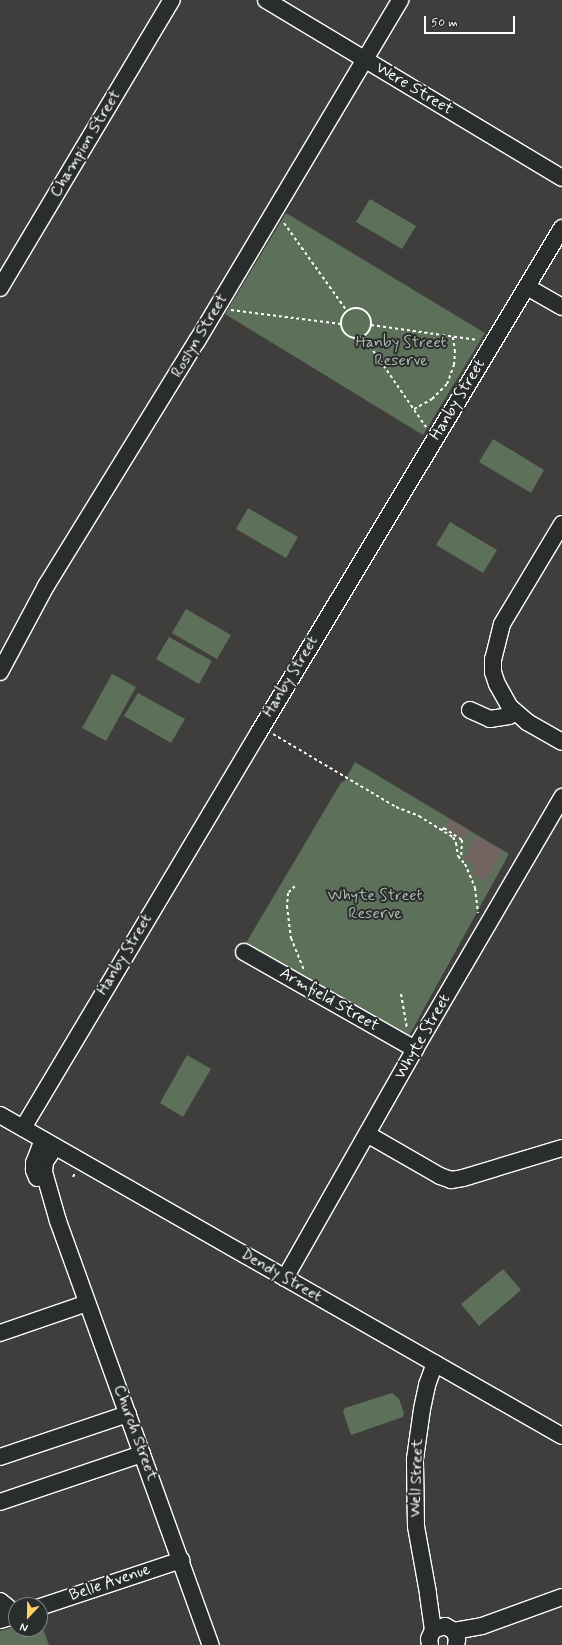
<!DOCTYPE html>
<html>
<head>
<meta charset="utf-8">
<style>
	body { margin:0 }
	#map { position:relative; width:562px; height:1645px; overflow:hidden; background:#403e3d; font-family:Mynerve,sans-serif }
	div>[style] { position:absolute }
	.green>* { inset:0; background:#5c705a }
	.building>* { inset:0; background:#726460 }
	.path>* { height:2px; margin-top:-1px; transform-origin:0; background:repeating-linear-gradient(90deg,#fff 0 3px,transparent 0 6px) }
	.path>.ring { margin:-1px; padding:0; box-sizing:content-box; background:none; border:2px solid #fff; border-radius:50% }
	.roads { filter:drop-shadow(1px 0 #fff) drop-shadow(-1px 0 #fff) drop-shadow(0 1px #fff) drop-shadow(0 -1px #fff) }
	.minor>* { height:16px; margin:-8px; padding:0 8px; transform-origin:8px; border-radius:8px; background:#2a2d2e }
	span { translate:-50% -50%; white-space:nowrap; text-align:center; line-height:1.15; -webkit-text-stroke:4px #2a2d2e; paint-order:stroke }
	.street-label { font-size:16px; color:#fff }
	.park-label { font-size:16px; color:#aeb8ac }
	.north { position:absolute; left:8px; top:1597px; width:40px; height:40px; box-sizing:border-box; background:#2a2d2e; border:1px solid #7f8182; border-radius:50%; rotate:202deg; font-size:11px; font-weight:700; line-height:16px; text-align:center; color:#fff }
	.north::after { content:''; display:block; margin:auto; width:14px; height:18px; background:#ffd166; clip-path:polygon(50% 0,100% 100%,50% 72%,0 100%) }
	.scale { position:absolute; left:424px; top:16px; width:91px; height:18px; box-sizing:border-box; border:2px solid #fff; border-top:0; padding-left:5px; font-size:12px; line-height:14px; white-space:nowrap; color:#fff; -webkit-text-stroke:3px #2a2d2e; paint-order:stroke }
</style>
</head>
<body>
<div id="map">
	<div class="green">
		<div style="clip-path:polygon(370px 199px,416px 226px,402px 249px,356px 222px)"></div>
		<div style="clip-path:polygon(286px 213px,485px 333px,423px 435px,225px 314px)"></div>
		<div style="clip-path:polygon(493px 439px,544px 470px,531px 493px,479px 462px)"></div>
		<div style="clip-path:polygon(248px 508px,298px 537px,286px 558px,236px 529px)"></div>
		<div style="clip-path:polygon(450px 522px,497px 550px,483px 573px,436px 545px)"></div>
		<div style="clip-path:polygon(186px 609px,231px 635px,217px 659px,172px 633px)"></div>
		<div style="clip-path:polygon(169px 637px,212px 661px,199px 684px,156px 659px)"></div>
		<div style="clip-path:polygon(112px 674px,136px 687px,106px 741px,82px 728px)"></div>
		<div style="clip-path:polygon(138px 693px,185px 719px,171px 743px,124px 716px)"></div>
		<div style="clip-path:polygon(355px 762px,509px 854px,409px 1036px,246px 943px,342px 781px,344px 782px)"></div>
		<div style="clip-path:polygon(187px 1055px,211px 1069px,183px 1117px,160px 1103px)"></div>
		<div style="clip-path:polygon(503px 1269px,521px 1290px,479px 1326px,461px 1304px)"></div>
		<div style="clip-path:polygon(392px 1393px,399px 1399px,404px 1413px,403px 1417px,351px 1435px,343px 1412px,345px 1408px)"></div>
		<div style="clip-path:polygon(40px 1621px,49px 1645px,0 1645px,0 1631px,16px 1626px,16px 1629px,40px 1629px)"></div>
	</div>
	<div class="building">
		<div style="clip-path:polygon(448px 818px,469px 830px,463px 839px,451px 832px,445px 825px)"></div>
		<div style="clip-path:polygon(477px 836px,503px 851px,484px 882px,472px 874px,476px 867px,463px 859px)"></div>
	</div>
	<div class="path">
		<div style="left:284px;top:223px;width:108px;rotate:54.4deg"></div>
		<div class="ring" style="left:341px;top:308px;width:28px;height:28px"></div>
		<div style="left:231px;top:310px;width:111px;rotate:7.3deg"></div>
		<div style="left:371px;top:325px;width:108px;rotate:8deg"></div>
		<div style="left:363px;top:336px;width:111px;rotate:55.3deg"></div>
		<div style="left:414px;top:409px;width:21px;rotate:-29deg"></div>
		<div style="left:432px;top:399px;width:21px;rotate:-45deg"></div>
		<div style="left:447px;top:384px;width:20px;rotate:-70deg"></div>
		<div style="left:454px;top:365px;width:13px;rotate:-86deg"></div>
		<div style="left:455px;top:352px;width:15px;rotate:-98deg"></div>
		<div style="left:273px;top:734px;width:143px;rotate:30.7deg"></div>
		<div style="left:396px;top:807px;width:25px;rotate:21deg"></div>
		<div style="left:419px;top:816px;width:40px;rotate:32deg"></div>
		<div style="left:453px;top:837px;width:7px;rotate:63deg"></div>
		<div style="left:456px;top:843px;width:13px;rotate:81deg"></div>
		<div style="left:458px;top:856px;width:11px;rotate:49deg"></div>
		<div style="left:465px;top:864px;width:26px;rotate:67deg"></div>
		<div style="left:475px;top:888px;width:25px;rotate:83deg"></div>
		<div style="left:442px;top:830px;width:3px;rotate:-45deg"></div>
		<div style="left:444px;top:828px;width:22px;rotate:34deg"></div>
		<div style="left:462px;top:840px;width:18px;rotate:93deg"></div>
		<div style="left:295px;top:886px;width:10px;rotate:135deg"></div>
		<div style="left:288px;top:893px;width:13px;rotate:94deg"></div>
		<div style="left:287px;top:906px;width:32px;rotate:83deg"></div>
		<div style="left:291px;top:938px;width:35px;rotate:68deg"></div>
		<div style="left:401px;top:994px;width:35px;rotate:80deg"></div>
		<div style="left:73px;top:1177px;width:4px;rotate:-63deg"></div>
	</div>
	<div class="roads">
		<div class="minor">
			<div style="left:266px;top:0;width:345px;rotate:31deg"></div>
			<div style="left:527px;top:287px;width:40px;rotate:29.7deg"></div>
			<div style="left:0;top:288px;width:335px;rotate:-59.2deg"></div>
			<div style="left:562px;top:524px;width:117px;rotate:121deg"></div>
			<div style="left:502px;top:624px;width:36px;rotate:104deg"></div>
			<div style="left:493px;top:659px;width:13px;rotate:90deg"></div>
			<div style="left:493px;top:672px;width:13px;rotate:72deg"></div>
			<div style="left:497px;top:684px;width:26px;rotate:61deg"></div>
			<div style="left:510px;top:707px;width:23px;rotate:41deg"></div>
			<div style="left:527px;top:722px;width:40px;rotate:29.7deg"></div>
			<div style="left:0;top:672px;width:98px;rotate:-61.9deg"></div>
			<div style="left:46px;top:586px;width:288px;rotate:-58.4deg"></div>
			<div style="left:197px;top:341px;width:397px;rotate:-59.2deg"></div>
			<div style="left:470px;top:710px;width:22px;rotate:24deg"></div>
			<div style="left:490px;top:719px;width:19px;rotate:-9deg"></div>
			<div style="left:509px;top:716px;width:7px;rotate:-34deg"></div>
			<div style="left:244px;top:952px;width:197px;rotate:29.6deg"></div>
			<div style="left:0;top:1115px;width:647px;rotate:29.73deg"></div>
			<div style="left:23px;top:1128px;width:461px;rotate:-59.2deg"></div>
			<div style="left:259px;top:732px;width:588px;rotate:-58.99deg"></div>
			<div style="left:367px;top:1134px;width:84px;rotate:29.9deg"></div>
			<div style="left:440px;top:1176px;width:12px;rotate:20deg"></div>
			<div style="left:451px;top:1180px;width:12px;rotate:-9deg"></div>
			<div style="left:463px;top:1178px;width:103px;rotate:-16.9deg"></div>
			<div style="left:55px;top:1147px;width:18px;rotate:124deg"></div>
			<div style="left:45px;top:1162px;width:10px;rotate:96deg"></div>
			<div style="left:44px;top:1172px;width:51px;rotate:74.1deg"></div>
			<div style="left:58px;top:1221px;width:451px;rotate:70.2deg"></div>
			<div style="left:37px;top:1178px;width:9px;rotate:-111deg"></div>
			<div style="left:34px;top:1170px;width:7px;rotate:-90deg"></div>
			<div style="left:34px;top:1163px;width:25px;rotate:-69deg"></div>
			<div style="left:285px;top:1278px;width:263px;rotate:-60.4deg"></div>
			<div style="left:415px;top:1049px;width:292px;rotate:-59.7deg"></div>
			<div style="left:0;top:1333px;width:92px;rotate:-19deg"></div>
			<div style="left:0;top:1457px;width:135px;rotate:-18.6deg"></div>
			<div style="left:0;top:1502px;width:150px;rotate:-18.7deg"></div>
			<div style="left:0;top:1601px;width:21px;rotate:39deg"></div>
			<div style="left:40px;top:1607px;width:149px;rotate:-18.4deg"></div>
			<div style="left:0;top:1620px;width:17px;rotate:-17deg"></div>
			<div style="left:433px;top:1630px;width:37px;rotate:-98deg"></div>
			<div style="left:428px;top:1593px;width:68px;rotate:-100.2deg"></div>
			<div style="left:416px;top:1526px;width:67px;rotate:-90.9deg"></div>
			<div style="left:415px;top:1459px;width:50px;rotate:-82deg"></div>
			<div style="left:422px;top:1409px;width:25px;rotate:-78deg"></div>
			<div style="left:427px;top:1385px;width:23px;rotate:-70deg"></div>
			<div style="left:454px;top:1631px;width:28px;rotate:-10deg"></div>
			<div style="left:482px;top:1626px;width:85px;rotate:-19.9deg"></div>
			<div style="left:430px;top:1645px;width:6px;rotate:-99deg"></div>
			<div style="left:429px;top:1639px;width:10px;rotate:-66deg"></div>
			<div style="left:433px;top:1630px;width:13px;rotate:-18deg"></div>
			<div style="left:445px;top:1626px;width:10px;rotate:29deg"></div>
			<div style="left:454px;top:1631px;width:9px;rotate:69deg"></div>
			<div style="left:457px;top:1639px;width:6px;rotate:99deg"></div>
		</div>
	</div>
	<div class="street-label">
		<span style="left:414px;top:89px;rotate:31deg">Were Street</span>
		<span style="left:86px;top:144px;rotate:-59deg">Champion Street</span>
		<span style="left:200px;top:336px;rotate:-59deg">Roslyn Street</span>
		<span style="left:458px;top:400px;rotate:-59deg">Hanby Street</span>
		<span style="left:291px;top:677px;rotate:-59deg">Hanby Street</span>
		<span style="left:125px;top:955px;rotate:-59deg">Hanby Street</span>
		<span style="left:329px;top:1000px;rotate:30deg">Armfield Street</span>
		<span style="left:423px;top:1037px;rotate:-60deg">Whyte Street</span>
		<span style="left:281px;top:1276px;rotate:30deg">Dendy Street</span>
		<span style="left:135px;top:1433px;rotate:70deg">Church Street</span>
		<span style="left:417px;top:1478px;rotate:-88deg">Well Street</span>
		<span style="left:110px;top:1583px;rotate:-19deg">Belle Avenue</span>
	</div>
	<div class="park-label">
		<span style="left:401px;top:352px">Hanby Street<br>Reserve</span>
		<span style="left:375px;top:905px">Whyte Street<br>Reserve</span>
	</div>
	<div class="north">N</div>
	<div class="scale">50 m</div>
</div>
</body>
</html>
